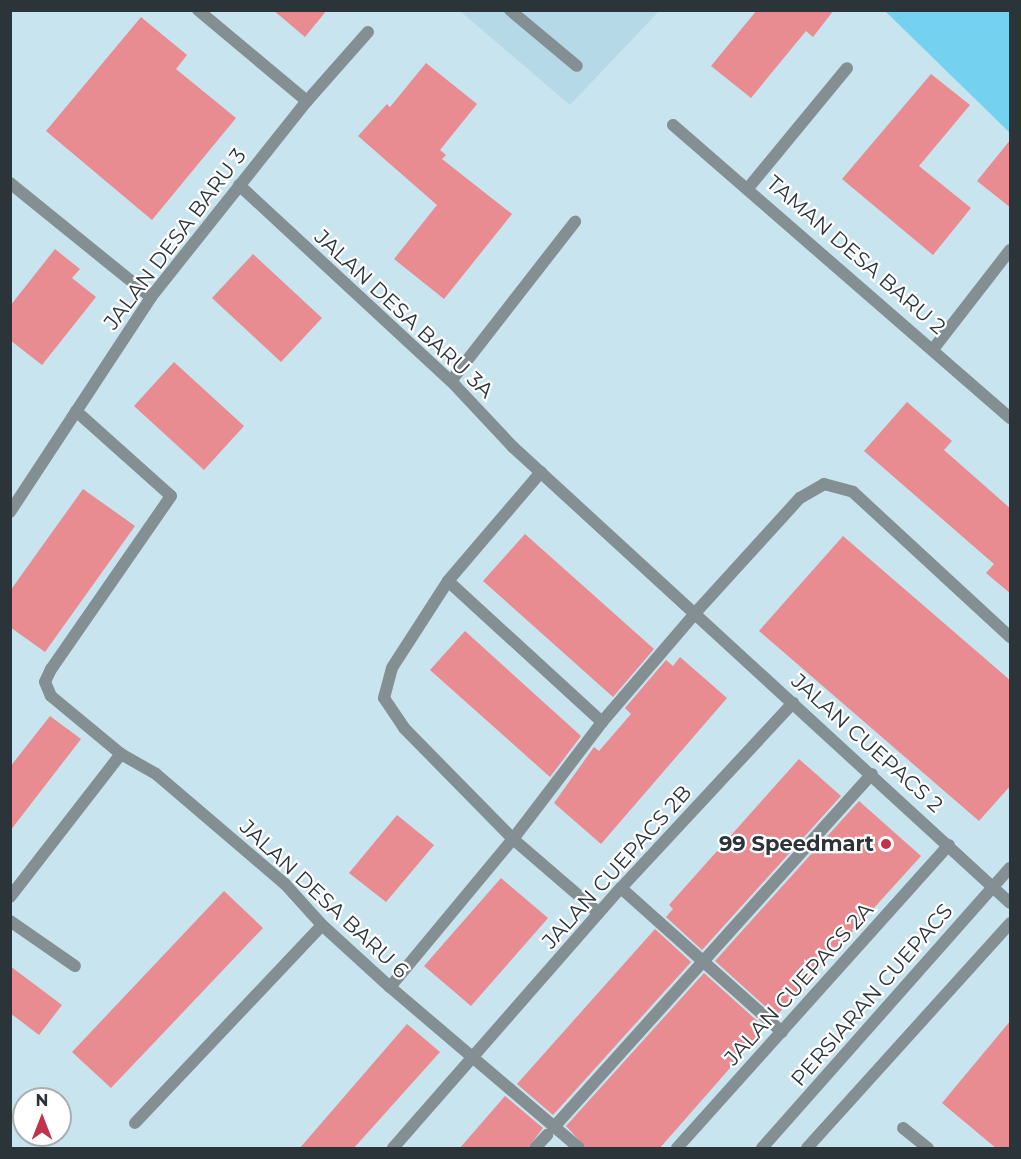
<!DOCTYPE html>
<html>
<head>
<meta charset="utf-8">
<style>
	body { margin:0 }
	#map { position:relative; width:1021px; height:1159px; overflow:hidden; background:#c8e4ee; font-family:Montserrat,sans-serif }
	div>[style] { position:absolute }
	.built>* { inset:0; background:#b6d9e7 }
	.green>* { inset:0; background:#75d1f0 }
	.building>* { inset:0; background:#e88c92 }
	.service>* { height:12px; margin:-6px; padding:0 6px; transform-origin:6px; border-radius:6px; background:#848f93 }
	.minor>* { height:12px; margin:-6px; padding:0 6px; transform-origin:6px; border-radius:6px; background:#848f93 }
	.tertiary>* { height:12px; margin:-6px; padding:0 6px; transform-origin:6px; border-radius:6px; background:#848f93 }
	.dots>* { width:16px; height:16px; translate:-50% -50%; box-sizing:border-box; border:3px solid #fff; border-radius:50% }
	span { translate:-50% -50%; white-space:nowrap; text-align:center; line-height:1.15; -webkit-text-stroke:4.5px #fff; paint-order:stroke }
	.street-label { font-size:21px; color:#2b3539 }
	.poi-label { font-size:21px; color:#2b3539; font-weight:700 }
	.right { translate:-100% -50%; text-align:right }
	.frame { position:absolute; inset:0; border:12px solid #2b3539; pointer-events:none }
	.north { position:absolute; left:12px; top:1087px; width:60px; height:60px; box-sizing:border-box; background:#fff; border:2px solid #aaaeb0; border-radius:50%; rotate:0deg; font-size:16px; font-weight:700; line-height:24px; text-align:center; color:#2b3539 }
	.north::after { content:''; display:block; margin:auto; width:21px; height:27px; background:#c3324c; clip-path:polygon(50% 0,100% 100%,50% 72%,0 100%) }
</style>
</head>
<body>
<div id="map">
	<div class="built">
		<div style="clip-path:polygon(460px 11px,659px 11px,570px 105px)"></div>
	</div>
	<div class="green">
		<div style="clip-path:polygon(885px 11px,1010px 11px,1010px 133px)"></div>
	</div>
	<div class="building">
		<div style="clip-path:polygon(273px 10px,327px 10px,305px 37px)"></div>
		<div style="clip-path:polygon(757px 10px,834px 10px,813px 37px,806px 31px,751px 98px,711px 66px)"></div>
		<div style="clip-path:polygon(141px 17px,187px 55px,176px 69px,236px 118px,152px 220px,46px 131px)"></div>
		<div style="clip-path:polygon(426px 63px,477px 104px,440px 150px,446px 155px,442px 159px,512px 214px,444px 299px,394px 259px,437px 205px,358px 136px,387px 104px,390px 107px)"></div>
		<div style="clip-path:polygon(931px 74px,970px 105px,919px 166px,971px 208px,933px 255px,842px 179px)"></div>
		<div style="clip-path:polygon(1011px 139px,1011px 208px,977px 181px)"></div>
		<div style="clip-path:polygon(55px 249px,80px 269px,72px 278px,96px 297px,42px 365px,10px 340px,10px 306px)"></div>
		<div style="clip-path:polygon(253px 254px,322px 318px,281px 362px,212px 298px)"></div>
		<div style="clip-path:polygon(174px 362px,244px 426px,204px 470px,134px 406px)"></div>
		<div style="clip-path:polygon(907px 402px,952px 441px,944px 450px,1011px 509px,1011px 594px,986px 573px,994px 564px,864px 451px)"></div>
		<div style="clip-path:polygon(83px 489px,135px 526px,45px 652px,10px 627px,10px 591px)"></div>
		<div style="clip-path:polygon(525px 534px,654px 649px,613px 697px,483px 581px)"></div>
		<div style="clip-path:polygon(843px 536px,1011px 681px,1011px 785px,979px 821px,759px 631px)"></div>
		<div style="clip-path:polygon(465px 631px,581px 736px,550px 777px,430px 670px)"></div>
		<div style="clip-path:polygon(680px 657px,727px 698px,601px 844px,554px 803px,594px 747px,599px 751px,631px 714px,625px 708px,666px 660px,673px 666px)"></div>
		<div style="clip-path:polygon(50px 716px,81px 739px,10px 831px,10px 767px)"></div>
		<div style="clip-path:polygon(799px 759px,841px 796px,702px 950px,666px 917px,673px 909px,669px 905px)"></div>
		<div style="clip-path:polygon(859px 801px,921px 856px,776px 1016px,715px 961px)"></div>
		<div style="clip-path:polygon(397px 815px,434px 845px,386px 902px,349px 873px)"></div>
		<div style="clip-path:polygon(501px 878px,548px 918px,471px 1006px,424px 966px)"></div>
		<div style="clip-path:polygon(224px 891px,263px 928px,111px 1088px,72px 1052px)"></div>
		<div style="clip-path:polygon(655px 929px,691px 962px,553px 1115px,517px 1084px)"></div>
		<div style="clip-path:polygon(10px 966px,62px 1005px,39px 1035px,10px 1013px)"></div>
		<div style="clip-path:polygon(704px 973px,765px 1028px,659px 1149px,587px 1149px,566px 1126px)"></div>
		<div style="clip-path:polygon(1011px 1020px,1011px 1149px,997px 1149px,942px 1103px)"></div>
		<div style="clip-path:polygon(407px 1024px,440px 1052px,353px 1149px,299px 1149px)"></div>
		<div style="clip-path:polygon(505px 1096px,543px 1128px,527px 1149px,459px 1149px)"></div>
	</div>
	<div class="service">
		<div style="left:171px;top:496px;width:211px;rotate:124.7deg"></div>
		<div style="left:51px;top:669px;width:14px;rotate:115deg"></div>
		<div style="left:45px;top:682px;width:15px;rotate:67deg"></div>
		<div style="left:51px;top:696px;width:91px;rotate:39.6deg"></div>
		<div style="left:121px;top:754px;width:40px;rotate:29.7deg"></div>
		<div style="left:156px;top:774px;width:170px;rotate:40.5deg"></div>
		<div style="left:285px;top:884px;width:55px;rotate:47.9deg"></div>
		<div style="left:322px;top:925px;width:92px;rotate:42.4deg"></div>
		<div style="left:390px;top:987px;width:248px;rotate:40.4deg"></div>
		<div style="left:448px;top:581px;width:209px;rotate:42.5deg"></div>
		<div style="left:621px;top:888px;width:216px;rotate:41.8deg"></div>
		<div style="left:390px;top:987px;width:192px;rotate:-50.3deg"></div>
		<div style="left:513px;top:839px;width:147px;rotate:-52.7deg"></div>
		<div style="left:602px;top:722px;width:146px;rotate:-49.4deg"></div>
		<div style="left:554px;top:1127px;width:475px;rotate:-48deg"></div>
		<div style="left:535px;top:1148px;width:18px;rotate:-47deg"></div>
	</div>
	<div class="minor">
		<div style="left:198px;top:10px;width:142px;rotate:39.9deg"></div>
		<div style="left:510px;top:10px;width:87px;rotate:39.9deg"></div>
		<div style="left:673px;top:125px;width:447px;rotate:41deg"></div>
		<div style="left:10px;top:183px;width:181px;rotate:39deg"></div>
		<div style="left:239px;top:185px;width:289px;rotate:42.8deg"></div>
		<div style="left:451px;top:381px;width:91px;rotate:46.8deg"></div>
		<div style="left:513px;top:447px;width:674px;rotate:42.54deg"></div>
		<div style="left:749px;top:187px;width:154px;rotate:-50.5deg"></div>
		<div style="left:934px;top:348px;width:124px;rotate:-52.2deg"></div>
		<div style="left:451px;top:381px;width:202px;rotate:-52.1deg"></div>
		<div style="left:76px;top:411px;width:127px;rotate:41.8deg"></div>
		<div style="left:541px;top:472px;width:143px;rotate:130.5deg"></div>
		<div style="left:448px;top:581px;width:103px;rotate:122.8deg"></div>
		<div style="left:392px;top:668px;width:31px;rotate:105deg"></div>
		<div style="left:384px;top:698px;width:36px;rotate:56deg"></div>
		<div style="left:404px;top:728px;width:156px;rotate:45.5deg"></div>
		<div style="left:513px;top:839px;width:113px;rotate:40.7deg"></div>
		<div style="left:10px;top:512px;width:257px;rotate:-56.7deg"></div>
		<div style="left:151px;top:297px;width:251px;rotate:-51.5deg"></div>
		<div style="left:307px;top:101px;width:92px;rotate:-48.5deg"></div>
		<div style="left:697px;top:611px;width:153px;rotate:-47.7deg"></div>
		<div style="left:800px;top:498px;width:28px;rotate:-30deg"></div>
		<div style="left:824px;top:484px;width:30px;rotate:15deg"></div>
		<div style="left:853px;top:492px;width:214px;rotate:42.7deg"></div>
		<div style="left:10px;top:897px;width:181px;rotate:-52.2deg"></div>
		<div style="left:10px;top:921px;width:79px;rotate:34.7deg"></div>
		<div style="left:135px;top:1123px;width:272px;rotate:-46.6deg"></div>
		<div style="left:903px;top:1128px;width:32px;rotate:39deg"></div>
		<div style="left:393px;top:1148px;width:346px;rotate:-48.8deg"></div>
		<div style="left:621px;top:888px;width:253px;rotate:-47.1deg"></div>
		<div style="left:677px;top:1148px;width:407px;rotate:-48.1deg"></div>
	</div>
	<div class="tertiary">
		<div style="left:762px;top:1148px;width:374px;rotate:-48.5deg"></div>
		<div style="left:807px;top:1148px;width:303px;rotate:-47.9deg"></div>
	</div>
	<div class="dots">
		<div style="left:886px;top:844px;background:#c3324c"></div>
	</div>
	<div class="street-label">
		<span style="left:175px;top:239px;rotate:-53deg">JALAN DESA BARU 3</span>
		<span style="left:856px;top:255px;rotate:41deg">TAMAN DESA BARU 2</span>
		<span style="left:404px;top:314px;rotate:43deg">JALAN DESA BARU 3A</span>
		<span style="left:867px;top:743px;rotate:42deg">JALAN CUEPACS 2</span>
		<span style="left:617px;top:867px;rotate:-48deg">JALAN CUEPACS 2B</span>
		<span style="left:324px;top:899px;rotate:43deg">JALAN DESA BARU 6</span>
		<span style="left:799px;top:984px;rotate:-48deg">JALAN CUEPACS 2A</span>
		<span style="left:872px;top:995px;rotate:-49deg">PERSIARAN CUEPACS</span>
	</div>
	<div class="poi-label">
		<span class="right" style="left:874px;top:844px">99 Speedmart</span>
	</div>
	<div class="frame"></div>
	<div class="north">N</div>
</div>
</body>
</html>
